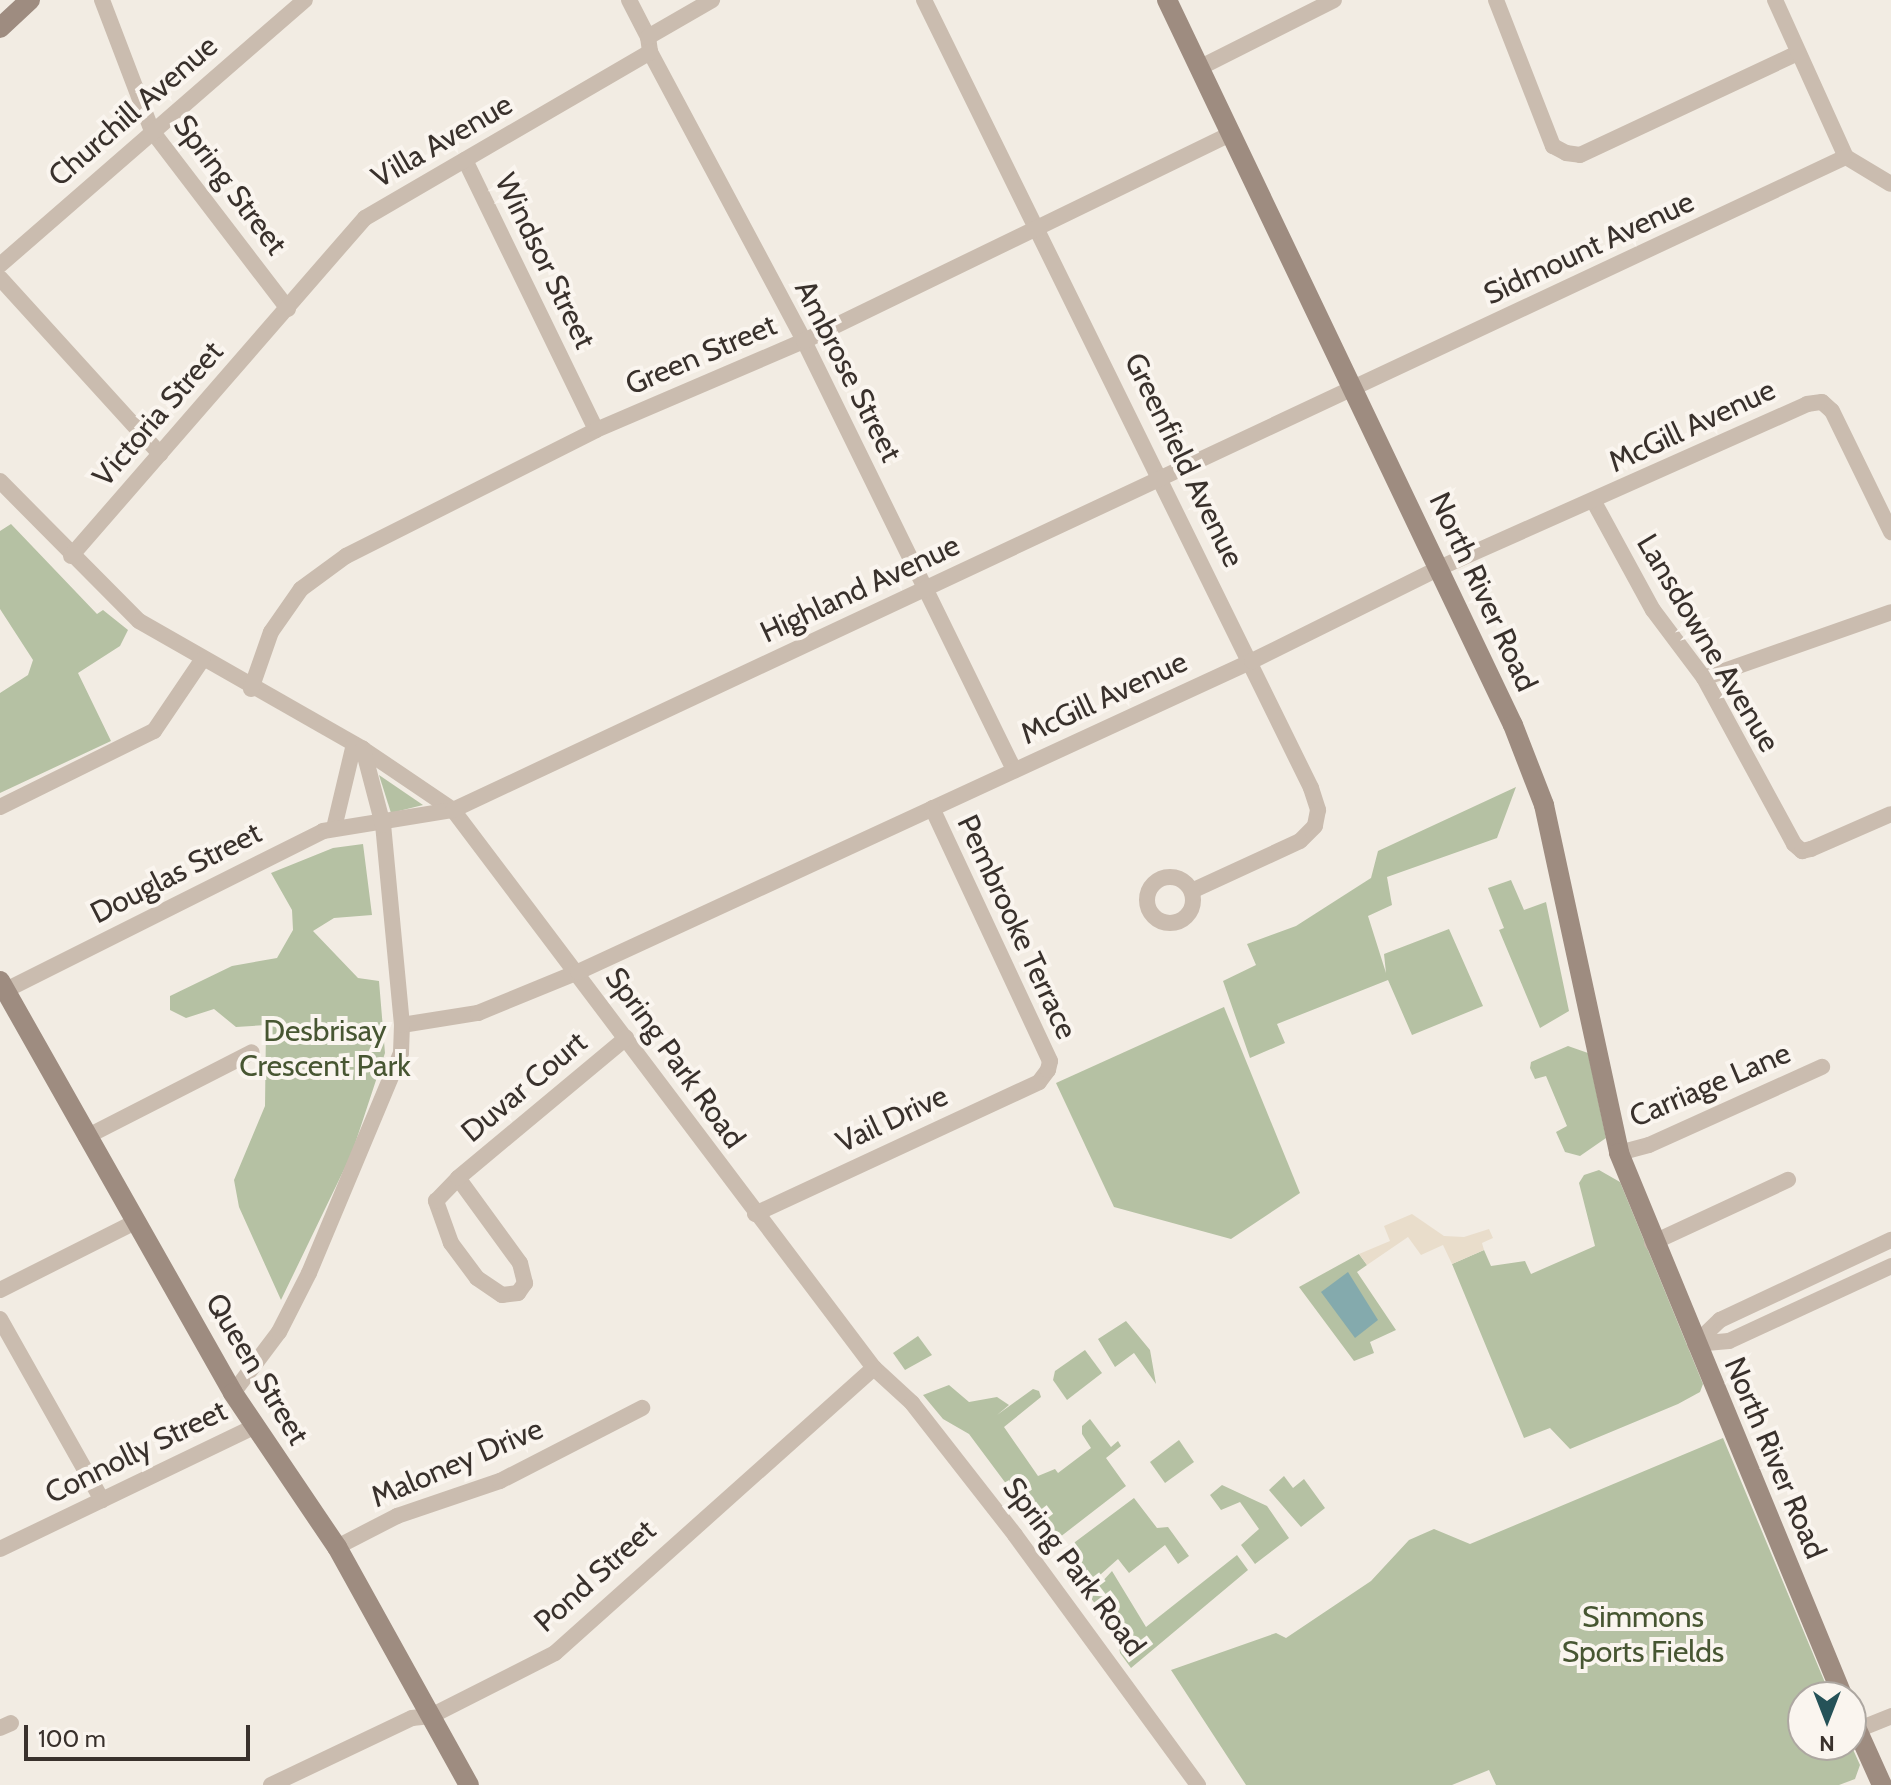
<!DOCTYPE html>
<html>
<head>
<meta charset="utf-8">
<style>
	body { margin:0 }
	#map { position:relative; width:1891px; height:1785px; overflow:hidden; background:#f2ece3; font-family:Cabin,sans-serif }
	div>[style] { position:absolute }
	.green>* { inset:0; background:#b5c1a3 }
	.plaza>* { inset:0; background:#e9ddcb }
	.water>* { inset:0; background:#84aaad }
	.street>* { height:16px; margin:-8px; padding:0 8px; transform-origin:8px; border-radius:8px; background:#cabcaf }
	.street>.ring { margin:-8px; padding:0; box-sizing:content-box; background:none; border:16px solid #cabcaf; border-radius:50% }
	.secondary>* { height:20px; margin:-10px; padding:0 10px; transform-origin:10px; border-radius:10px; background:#9e8c80 }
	span { translate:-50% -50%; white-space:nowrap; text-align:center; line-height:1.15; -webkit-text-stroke:8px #faf5ef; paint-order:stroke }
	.street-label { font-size:30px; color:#39312c }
	.park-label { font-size:30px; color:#475632 }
	.north { position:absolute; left:1787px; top:1681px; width:80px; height:80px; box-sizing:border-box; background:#faf5ef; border:2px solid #ada7a1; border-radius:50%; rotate:180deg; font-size:22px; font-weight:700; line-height:32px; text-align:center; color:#39312c }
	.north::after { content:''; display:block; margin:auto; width:28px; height:36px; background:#255258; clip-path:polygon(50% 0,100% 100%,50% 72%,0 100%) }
	.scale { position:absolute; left:24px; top:1725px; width:226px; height:36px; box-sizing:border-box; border:4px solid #39312c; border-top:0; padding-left:10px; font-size:24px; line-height:28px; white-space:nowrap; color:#39312c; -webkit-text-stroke:6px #faf5ef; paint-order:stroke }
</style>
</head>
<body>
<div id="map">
	<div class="green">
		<div style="clip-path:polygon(11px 524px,97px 614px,103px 610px,128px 630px,120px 646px,78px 673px,111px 741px,0 793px,0 693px,28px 675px,33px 660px,0 609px,0 531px)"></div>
		<div style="clip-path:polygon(379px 775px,423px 805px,391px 813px)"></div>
		<div style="clip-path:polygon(1516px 787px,1497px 838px,1387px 877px,1392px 905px,1368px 916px,1386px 973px,1384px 954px,1449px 929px,1483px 1006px,1412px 1035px,1388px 980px,1277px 1024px,1285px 1043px,1250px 1058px,1223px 981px,1256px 965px,1247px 944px,1296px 926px,1371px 878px,1378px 851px)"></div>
		<div style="clip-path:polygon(363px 844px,372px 915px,334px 918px,313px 931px,358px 978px,379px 981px,385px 1053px,352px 1153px,281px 1300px,239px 1207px,234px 1180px,265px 1106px,266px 1025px,236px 1027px,214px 1009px,186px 1018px,170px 1010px,170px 996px,232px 966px,277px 958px,293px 930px,292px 910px,271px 873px,333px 848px)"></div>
		<div style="clip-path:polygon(1511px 880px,1524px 910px,1546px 902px,1569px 1011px,1540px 1028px,1499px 930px,1504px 928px,1488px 888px)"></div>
		<div style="clip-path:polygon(1224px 1007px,1300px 1193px,1231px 1239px,1114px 1207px,1056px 1083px)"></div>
		<div style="clip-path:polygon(1568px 1046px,1588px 1053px,1606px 1138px,1580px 1156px,1565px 1152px,1556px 1132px,1567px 1126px,1546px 1076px,1535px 1079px,1530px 1068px,1531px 1062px)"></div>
		<div style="clip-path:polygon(1599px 1170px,1620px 1182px,1703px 1384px,1700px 1392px,1678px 1404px,1570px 1449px,1550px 1428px,1524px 1438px,1452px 1264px,1484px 1250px,1491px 1266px,1525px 1261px,1531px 1274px,1595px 1246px,1579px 1183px,1584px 1175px)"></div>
		<div style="clip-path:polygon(1359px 1254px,1367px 1265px,1357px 1272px,1396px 1330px,1370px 1342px,1374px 1353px,1354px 1361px,1299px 1287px)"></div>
		<div style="clip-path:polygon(1126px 1321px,1150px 1350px,1156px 1384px,1134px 1353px,1115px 1367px,1098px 1339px)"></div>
		<div style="clip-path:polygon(918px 1336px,932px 1355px,905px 1370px,893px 1353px)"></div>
		<div style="clip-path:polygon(1085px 1350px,1102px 1373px,1067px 1400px,1053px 1380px,1055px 1371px)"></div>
		<div style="clip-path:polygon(949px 1385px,969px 1402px,997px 1397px,1009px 1405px,997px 1415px,1033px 1389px,1039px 1391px,1041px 1397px,1004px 1427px,1038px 1476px,1055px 1469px,1058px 1473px,1091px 1448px,1082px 1434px,1082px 1426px,1090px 1419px,1111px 1447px,1118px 1441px,1121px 1446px,1106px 1458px,1126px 1486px,1051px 1544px,969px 1434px,943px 1419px,923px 1395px)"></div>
		<div style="clip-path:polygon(1723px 1438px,1831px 1697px,1803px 1697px,1803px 1745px,1851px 1745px,1860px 1765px,1855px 1779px,1839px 1785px,1496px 1785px,1489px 1770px,1452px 1785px,1246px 1785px,1171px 1670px,1276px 1633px,1286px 1638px,1371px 1581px,1409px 1540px,1434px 1529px,1470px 1544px)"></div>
		<div style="clip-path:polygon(1179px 1440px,1194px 1462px,1165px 1483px,1150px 1462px)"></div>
		<div style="clip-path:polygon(1284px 1476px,1293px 1488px,1304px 1479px,1325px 1508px,1301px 1527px,1269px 1490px)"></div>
		<div style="clip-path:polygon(1222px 1485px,1267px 1506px,1289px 1538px,1255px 1564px,1241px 1545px,1259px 1529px,1240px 1502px,1221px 1510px,1210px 1495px)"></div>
		<div style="clip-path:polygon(1134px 1498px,1157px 1528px,1168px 1527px,1189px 1556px,1178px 1564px,1165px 1545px,1129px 1573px,1118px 1559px,1083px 1590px,1059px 1554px)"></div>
		<div style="clip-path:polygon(1237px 1555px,1248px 1570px,1131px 1668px,1120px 1653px,1117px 1631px,1089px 1596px,1112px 1571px,1146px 1627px)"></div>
	</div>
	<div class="plaza">
		<div style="clip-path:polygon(1412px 1214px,1444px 1236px,1464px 1237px,1489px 1229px,1493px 1238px,1482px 1243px,1484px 1250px,1452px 1264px,1443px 1245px,1421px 1255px,1408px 1237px,1367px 1265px,1359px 1254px,1390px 1241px,1384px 1226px)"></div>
	</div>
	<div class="water">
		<div style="clip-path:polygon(1348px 1272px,1378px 1320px,1355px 1338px,1321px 1292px)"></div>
	</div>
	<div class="street">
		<div style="left:102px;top:0;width:140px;rotate:69.1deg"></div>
		<div style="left:152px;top:131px;width:224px;rotate:52.6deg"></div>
		<div style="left:629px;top:0;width:42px;rotate:62.8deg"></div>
		<div style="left:648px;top:37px;width:15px;rotate:82deg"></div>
		<div style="left:650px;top:52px;width:327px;rotate:61.9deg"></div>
		<div style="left:804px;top:341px;width:478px;rotate:63.9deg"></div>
		<div style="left:924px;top:0;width:878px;rotate:63.84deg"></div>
		<div style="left:1311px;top:788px;width:23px;rotate:72deg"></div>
		<div style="left:1318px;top:810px;width:16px;rotate:101deg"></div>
		<div style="left:1315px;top:826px;width:21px;rotate:135deg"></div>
		<div style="left:1300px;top:841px;width:117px;rotate:155.2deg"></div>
		<div style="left:1496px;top:0;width:157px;rotate:68.7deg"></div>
		<div style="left:1553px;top:146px;width:15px;rotate:28deg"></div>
		<div style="left:1566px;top:153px;width:14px;rotate:8deg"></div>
		<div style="left:1580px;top:155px;width:241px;rotate:-25.1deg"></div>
		<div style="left:1775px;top:0;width:172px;rotate:65.7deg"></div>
		<div style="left:1846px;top:157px;width:52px;rotate:31deg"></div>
		<div style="left:648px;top:37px;width:74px;rotate:-30deg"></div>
		<div style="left:1199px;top:68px;width:151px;rotate:-26.7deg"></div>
		<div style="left:465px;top:160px;width:300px;rotate:64.1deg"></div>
		<div style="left:0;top:265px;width:404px;rotate:-41deg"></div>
		<div style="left:0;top:278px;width:238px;rotate:47.7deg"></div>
		<div style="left:0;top:481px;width:197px;rotate:45.2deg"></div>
		<div style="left:139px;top:621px;width:258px;rotate:29.7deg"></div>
		<div style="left:363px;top:749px;width:109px;rotate:34.1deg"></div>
		<div style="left:453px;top:810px;width:699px;rotate:52.97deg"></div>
		<div style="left:874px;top:1368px;width:52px;rotate:42.6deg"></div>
		<div style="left:912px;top:1403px;width:167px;rotate:52deg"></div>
		<div style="left:1015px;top:1535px;width:310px;rotate:53.8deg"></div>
		<div style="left:1594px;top:502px;width:123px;rotate:61.4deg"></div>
		<div style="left:1653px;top:610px;width:85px;rotate:53.1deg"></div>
		<div style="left:1704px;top:678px;width:189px;rotate:61.5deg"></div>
		<div style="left:1794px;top:844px;width:11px;rotate:41deg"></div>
		<div style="left:1802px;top:851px;width:9px;rotate:-13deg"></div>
		<div style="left:1811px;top:849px;width:87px;rotate:-23.6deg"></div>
		<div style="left:71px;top:556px;width:448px;rotate:-49deg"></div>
		<div style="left:365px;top:218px;width:330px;rotate:-30.2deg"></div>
		<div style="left:1704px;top:678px;width:198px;rotate:-19.4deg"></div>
		<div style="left:251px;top:689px;width:60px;rotate:-70.7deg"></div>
		<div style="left:271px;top:632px;width:52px;rotate:-55.1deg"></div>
		<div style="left:301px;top:589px;width:56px;rotate:-36.3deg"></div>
		<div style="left:346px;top:556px;width:280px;rotate:-26.7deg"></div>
		<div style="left:596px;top:430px;width:226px;rotate:-23.2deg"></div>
		<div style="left:804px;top:341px;width:476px;rotate:-25.9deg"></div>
		<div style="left:0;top:807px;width:172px;rotate:-26.3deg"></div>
		<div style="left:154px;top:731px;width:86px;rotate:-55.9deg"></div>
		<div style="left:334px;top:828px;width:86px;rotate:-76.6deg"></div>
		<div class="ring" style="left:1147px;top:877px;width:30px;height:30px"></div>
		<div style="left:0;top:993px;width:361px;rotate:-26.6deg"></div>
		<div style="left:323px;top:831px;width:132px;rotate:-9.2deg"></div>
		<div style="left:453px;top:810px;width:1538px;rotate:-25.12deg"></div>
		<div style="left:402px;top:1025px;width:77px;rotate:-9deg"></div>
		<div style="left:478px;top:1013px;width:108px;rotate:-22.3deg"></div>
		<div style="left:578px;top:972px;width:742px;rotate:-24.77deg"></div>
		<div style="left:1252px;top:661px;width:207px;rotate:-26.4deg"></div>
		<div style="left:1437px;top:569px;width:405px;rotate:-24deg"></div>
		<div style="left:1807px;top:404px;width:15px;rotate:-8deg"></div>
		<div style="left:1822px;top:402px;width:13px;rotate:42deg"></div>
		<div style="left:1832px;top:411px;width:135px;rotate:64deg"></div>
		<div style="left:86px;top:1137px;width:186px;rotate:-27.1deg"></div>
		<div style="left:1619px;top:1153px;width:31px;rotate:-15deg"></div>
		<div style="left:1649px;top:1145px;width:190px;rotate:-24.3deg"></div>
		<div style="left:458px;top:1178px;width:105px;rotate:53.9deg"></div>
		<div style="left:520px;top:1263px;width:21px;rotate:76deg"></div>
		<div style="left:525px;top:1283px;width:12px;rotate:125deg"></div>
		<div style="left:518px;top:1293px;width:16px;rotate:173deg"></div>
		<div style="left:502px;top:1295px;width:30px;rotate:-146deg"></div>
		<div style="left:477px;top:1278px;width:44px;rotate:-126.6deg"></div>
		<div style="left:451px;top:1243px;width:45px;rotate:-109.7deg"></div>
		<div style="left:436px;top:1201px;width:32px;rotate:-46deg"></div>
		<div style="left:458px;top:1178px;width:219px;rotate:-39.8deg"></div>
		<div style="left:755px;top:1214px;width:313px;rotate:-24.9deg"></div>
		<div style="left:1039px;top:1082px;width:15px;rotate:-53deg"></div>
		<div style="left:1048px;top:1070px;width:9px;rotate:-77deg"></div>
		<div style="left:1050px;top:1061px;width:279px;rotate:-115deg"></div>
		<div style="left:1652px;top:1243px;width:150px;rotate:-24.9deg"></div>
		<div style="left:0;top:1290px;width:151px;rotate:-26.7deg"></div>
		<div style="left:0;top:1319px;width:208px;rotate:60.6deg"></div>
		<div style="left:1695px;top:1344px;width:35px;rotate:-44deg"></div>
		<div style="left:1720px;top:1320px;width:189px;rotate:-25.1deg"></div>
		<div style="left:1695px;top:1344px;width:34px;rotate:-5deg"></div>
		<div style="left:1729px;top:1341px;width:179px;rotate:-24.8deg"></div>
		<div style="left:233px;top:1393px;width:76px;rotate:-53deg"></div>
		<div style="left:279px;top:1332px;width:66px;rotate:-63deg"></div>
		<div style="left:309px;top:1273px;width:238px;rotate:-67.3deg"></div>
		<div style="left:401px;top:1053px;width:28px;rotate:-88deg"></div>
		<div style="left:402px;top:1025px;width:201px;rotate:-95.4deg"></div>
		<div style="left:383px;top:825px;width:79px;rotate:-104.7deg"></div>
		<div style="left:337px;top:1547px;width:68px;rotate:-27.3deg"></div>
		<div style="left:397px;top:1516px;width:109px;rotate:-18.8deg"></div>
		<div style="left:500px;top:1481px;width:160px;rotate:-27.2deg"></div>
		<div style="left:0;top:1549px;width:282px;rotate:-25.7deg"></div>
		<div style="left:0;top:1728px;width:12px;rotate:-24deg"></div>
		<div style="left:1857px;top:1730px;width:37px;rotate:-22deg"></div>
		<div style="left:271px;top:1785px;width:156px;rotate:-25.4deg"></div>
		<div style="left:412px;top:1718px;width:19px;rotate:-6deg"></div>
		<div style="left:431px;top:1716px;width:139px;rotate:-26.9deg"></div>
		<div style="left:555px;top:1653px;width:428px;rotate:-41.8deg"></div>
	</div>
	<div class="secondary">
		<div style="left:1167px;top:0;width:803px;rotate:64.49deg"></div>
		<div style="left:1513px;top:725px;width:86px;rotate:68.8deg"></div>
		<div style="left:1544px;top:805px;width:356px;rotate:77.8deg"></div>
		<div style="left:1619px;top:1153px;width:588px;rotate:67.62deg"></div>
		<div style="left:0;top:28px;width:41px;rotate:-43deg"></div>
		<div style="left:0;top:981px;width:473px;rotate:60.5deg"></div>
		<div style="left:233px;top:1393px;width:186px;rotate:56deg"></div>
		<div style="left:337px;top:1547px;width:272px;rotate:61deg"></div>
		<div style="left:1851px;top:1716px;width:76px;rotate:65.8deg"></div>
	</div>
	<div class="street-label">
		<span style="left:133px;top:111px;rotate:-41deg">Churchill Avenue</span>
		<span style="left:442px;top:141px;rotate:-30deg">Villa Avenue</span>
		<span style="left:230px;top:185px;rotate:53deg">Spring Street</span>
		<span style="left:1589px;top:248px;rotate:-25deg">Sidmount Avenue</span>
		<span style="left:545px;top:261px;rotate:64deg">Windsor Street</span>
		<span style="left:701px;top:355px;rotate:-23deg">Green Street</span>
		<span style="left:848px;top:371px;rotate:63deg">Ambrose Street</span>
		<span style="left:158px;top:414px;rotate:-49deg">Victoria Street</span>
		<span style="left:1692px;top:426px;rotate:-25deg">McGill Avenue</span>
		<span style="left:1184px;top:460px;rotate:64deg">Greenfield Avenue</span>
		<span style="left:860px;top:589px;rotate:-25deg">Highland Avenue</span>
		<span style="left:1483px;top:592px;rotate:65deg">North River Road</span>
		<span style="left:1708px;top:643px;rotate:59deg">Lansdowne Avenue</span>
		<span style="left:1104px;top:698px;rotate:-25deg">McGill Avenue</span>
		<span style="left:176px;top:873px;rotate:-27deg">Douglas Street</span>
		<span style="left:1017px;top:927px;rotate:65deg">Pembrooke Terrace</span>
		<span style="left:675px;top:1058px;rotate:54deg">Spring Park Road</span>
		<span style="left:1710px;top:1085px;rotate:-23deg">Carriage Lane</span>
		<span style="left:524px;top:1087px;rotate:-40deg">Duvar Court</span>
		<span style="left:892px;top:1119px;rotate:-25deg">Vail Drive</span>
		<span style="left:257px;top:1369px;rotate:59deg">Queen Street</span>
		<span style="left:136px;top:1452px;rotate:-26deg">Connolly Street</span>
		<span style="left:1775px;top:1458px;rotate:67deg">North River Road</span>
		<span style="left:457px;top:1463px;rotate:-23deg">Maloney Drive</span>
		<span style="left:1074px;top:1567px;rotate:53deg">Spring Park Road</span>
		<span style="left:595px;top:1576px;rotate:-42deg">Pond Street</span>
	</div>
	<div class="park-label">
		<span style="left:325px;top:1048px">Desbrisay<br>Crescent Park</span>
		<span style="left:1643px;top:1634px">Simmons<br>Sports Fields</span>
	</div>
	<div class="north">N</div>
	<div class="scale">100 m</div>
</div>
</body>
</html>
